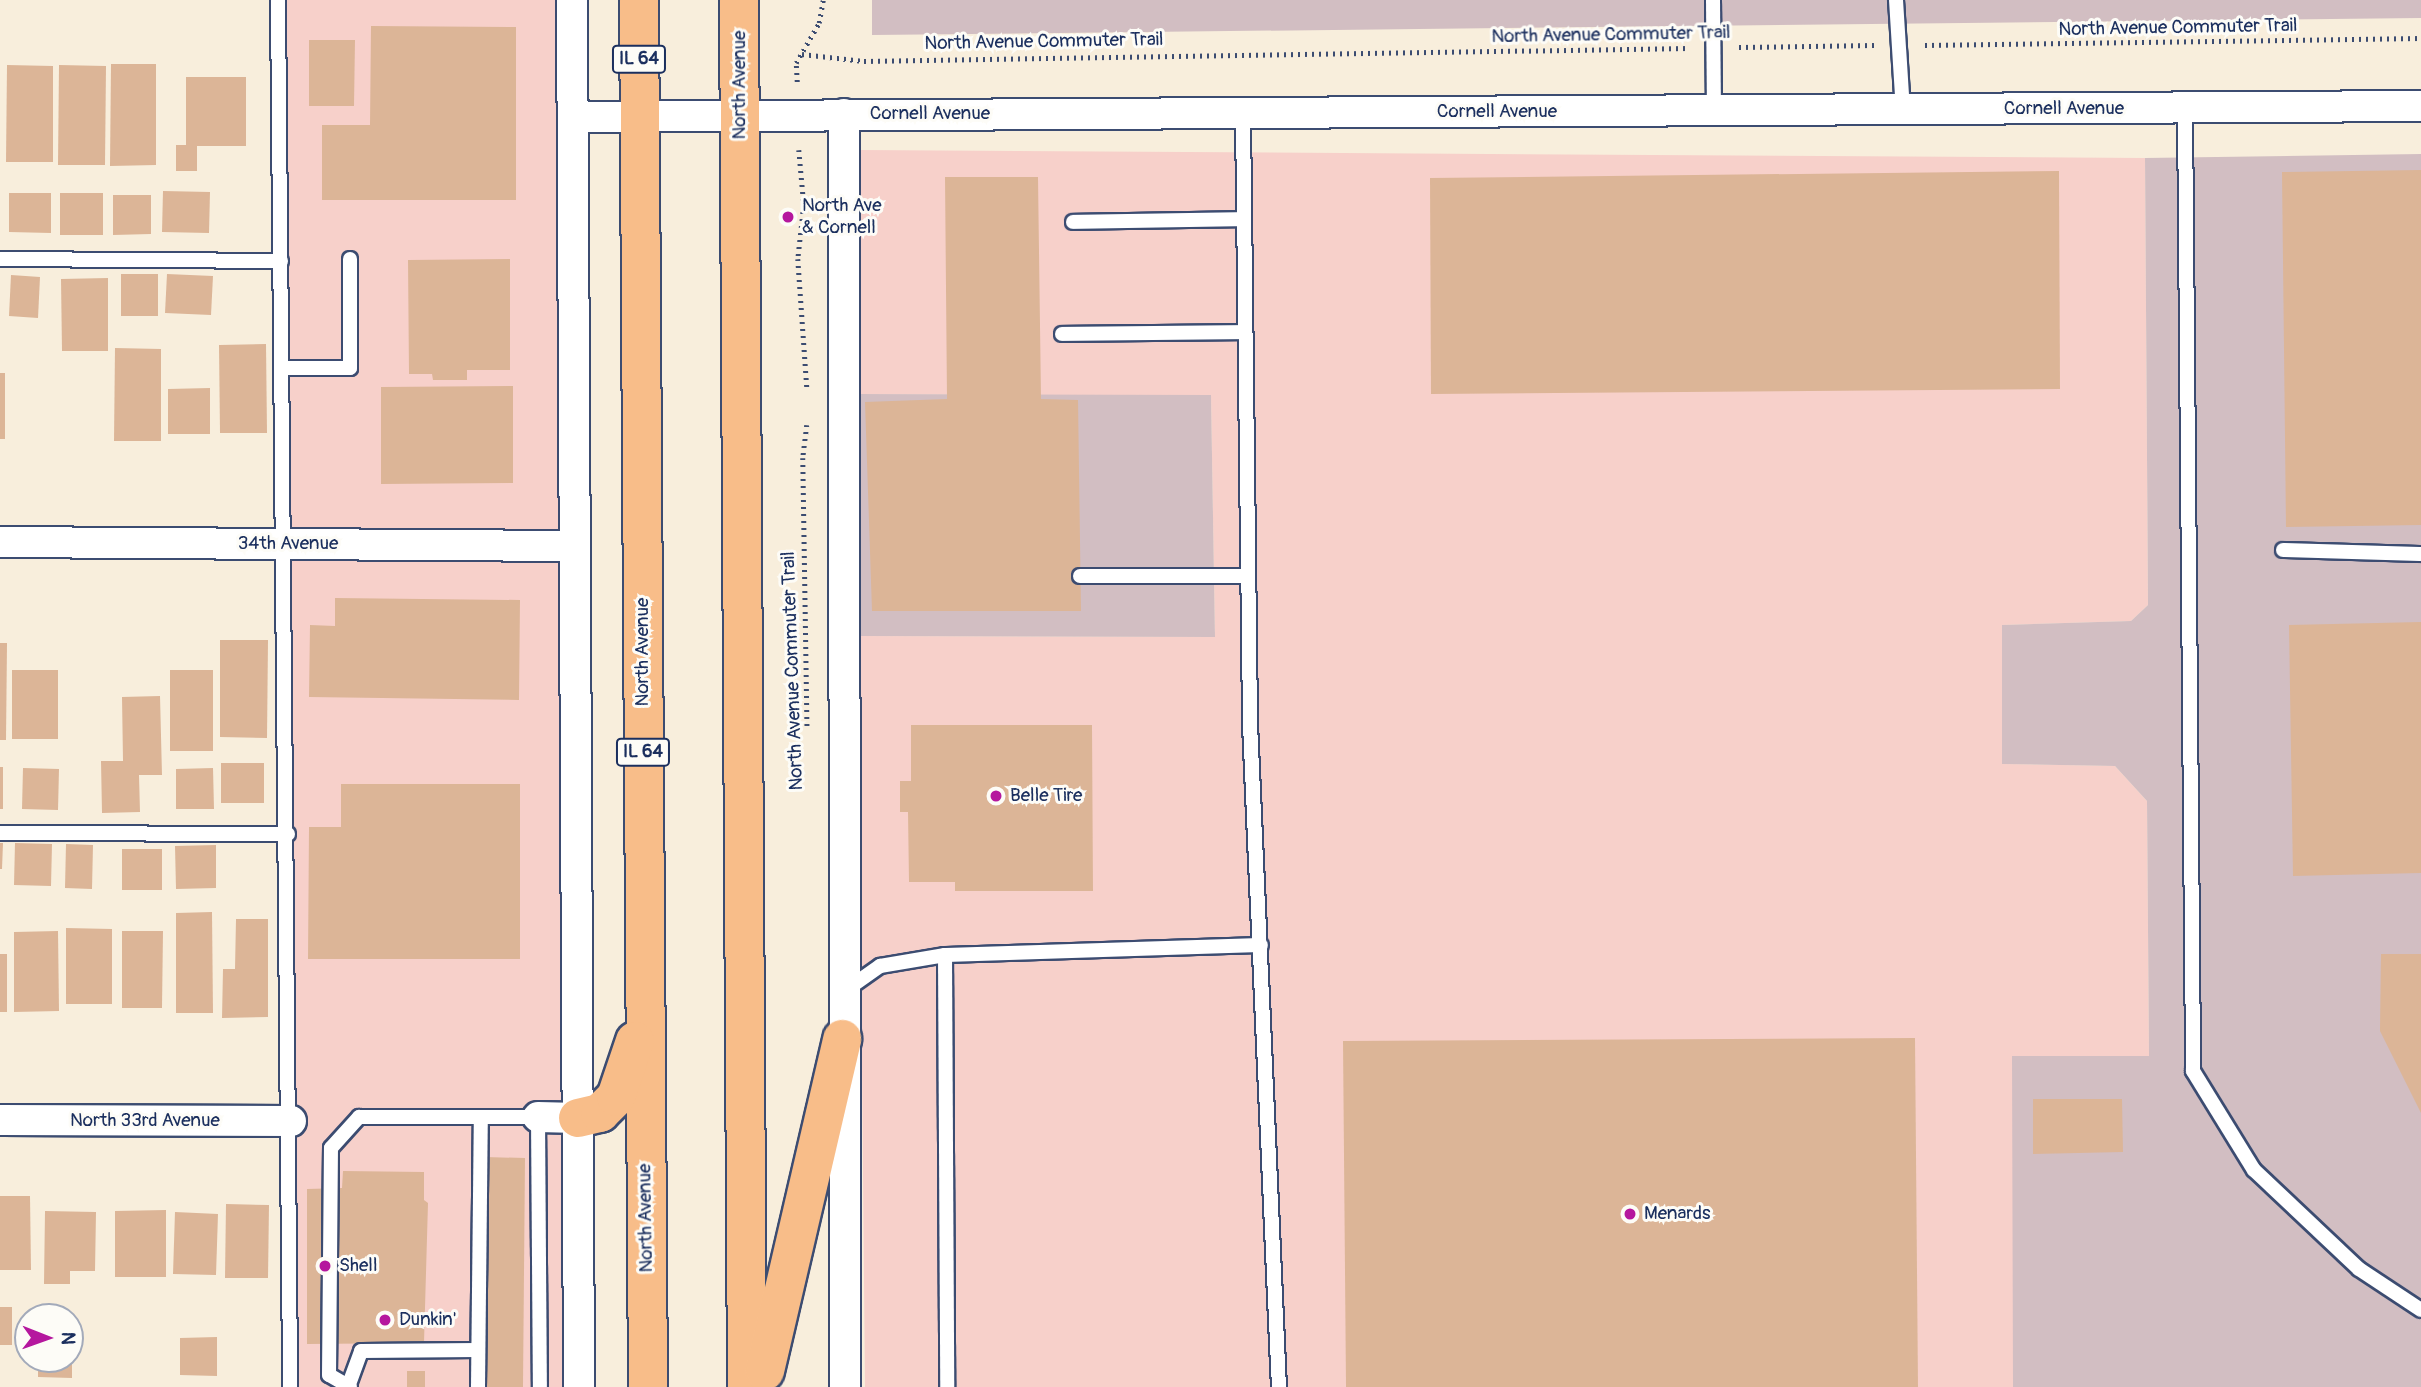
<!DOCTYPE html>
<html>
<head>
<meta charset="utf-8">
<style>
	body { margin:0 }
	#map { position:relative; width:2421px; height:1387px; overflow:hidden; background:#f8eedc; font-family:Pangolin,sans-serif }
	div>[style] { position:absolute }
	.built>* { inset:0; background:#f7d0ca }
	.industrial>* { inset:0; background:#d2bec2 }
	.building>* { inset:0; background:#dcb597 }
	.path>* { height:4.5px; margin-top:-2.25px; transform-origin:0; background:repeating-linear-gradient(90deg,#3c4c71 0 2px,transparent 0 7px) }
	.roads { filter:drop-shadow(2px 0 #3c4c71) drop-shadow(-2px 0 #3c4c71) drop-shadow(0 2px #3c4c71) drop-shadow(0 -2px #3c4c71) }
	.lane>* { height:14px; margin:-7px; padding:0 7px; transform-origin:7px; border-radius:7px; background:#fff }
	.street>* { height:30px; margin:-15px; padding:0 15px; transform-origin:15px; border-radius:15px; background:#fff }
	.primary>* { height:38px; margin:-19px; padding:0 19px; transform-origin:19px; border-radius:19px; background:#f8bd89 }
	.dots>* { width:19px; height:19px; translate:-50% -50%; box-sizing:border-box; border:4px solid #fdfcf7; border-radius:50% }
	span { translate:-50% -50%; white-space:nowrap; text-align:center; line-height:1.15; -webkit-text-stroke:6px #fdfcf7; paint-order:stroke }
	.shield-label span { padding:2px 5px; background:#fdfcf7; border:2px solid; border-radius:5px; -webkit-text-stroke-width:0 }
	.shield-label { font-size:18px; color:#1b2f5e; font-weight:700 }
	.street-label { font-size:19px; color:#1b2f5e }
	.poi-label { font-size:19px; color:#1b2f5e }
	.left { translate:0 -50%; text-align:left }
	.north { position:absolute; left:14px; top:1303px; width:70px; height:70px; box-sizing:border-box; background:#fdfcf7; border:2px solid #a3aaba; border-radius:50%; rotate:91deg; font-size:19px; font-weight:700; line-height:28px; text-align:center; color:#1b2f5e }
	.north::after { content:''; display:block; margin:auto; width:24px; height:32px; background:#b5179e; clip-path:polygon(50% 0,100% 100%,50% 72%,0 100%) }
</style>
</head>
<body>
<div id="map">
	<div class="built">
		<div style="clip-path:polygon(278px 0,572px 0,579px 1387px,290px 1387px)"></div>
		<div style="clip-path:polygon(859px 150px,2145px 158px,2148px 605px,2131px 621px,2002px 625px,2003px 764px,2115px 766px,2147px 801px,2149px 1056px,2014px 1387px,865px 1387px,858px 636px,1215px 637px,1211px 396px,856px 394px)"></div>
	</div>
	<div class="industrial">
		<div style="clip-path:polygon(872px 0,2421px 0,2421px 18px,872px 35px)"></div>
		<div style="clip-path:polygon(2421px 154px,2421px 1387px,2013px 1387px,2012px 1056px,2149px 1056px,2147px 801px,2115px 766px,2002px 764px,2002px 625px,2131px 621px,2148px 605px,2145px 158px)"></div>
		<div style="clip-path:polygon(856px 394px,1211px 395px,1215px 637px,858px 636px)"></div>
	</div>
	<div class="building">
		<div style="clip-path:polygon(371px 26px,516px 27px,516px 200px,322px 200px,322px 125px,370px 125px)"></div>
		<div style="clip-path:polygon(309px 40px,355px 40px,354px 106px,309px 106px)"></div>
		<div style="clip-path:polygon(111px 64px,156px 64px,156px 165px,110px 166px)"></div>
		<div style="clip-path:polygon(7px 65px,53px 66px,53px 162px,6px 162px)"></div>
		<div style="clip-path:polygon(59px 65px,106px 66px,105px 165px,58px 165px)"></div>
		<div style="clip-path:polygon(186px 77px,246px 77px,246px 146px,197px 146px,197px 171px,176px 171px,176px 145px,186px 145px)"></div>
		<div style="clip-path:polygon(2421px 170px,2421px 525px,2286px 527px,2282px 172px)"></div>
		<div style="clip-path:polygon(2059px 171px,2060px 389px,1431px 394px,1430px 178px)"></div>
		<div style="clip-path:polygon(945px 177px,1038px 177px,1041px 399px,1078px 400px,1081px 611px,872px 611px,865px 402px,947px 399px)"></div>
		<div style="clip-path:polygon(163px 191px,210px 192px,209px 233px,162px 232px)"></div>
		<div style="clip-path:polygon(9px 193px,51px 193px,51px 233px,9px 232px)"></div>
		<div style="clip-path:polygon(60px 193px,103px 193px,103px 235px,60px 235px)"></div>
		<div style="clip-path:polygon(113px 195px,151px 195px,151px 234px,113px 235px)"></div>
		<div style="clip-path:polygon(510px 259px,510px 370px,467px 370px,467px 380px,433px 380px,432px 374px,409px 374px,408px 260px)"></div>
		<div style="clip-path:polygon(121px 274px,158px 274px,158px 316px,121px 316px)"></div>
		<div style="clip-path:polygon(167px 274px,213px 276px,211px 315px,165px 313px)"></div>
		<div style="clip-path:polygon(11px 275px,40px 277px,38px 318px,9px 316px)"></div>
		<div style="clip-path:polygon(108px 278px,108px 351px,62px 351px,61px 279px)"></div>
		<div style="clip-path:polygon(266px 344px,267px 433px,220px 433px,219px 345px)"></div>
		<div style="clip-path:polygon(115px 348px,161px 349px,161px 441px,114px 441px)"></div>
		<div style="clip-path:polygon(0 373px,5px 373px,5px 439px,0 439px)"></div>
		<div style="clip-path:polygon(513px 386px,513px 483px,381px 484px,381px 387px)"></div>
		<div style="clip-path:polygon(210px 388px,210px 434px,168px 434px,168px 389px)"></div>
		<div style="clip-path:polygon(335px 598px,520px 600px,519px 700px,309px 697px,310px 625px,335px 626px)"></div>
		<div style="clip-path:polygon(2421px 622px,2421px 873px,2293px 876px,2289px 625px)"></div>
		<div style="clip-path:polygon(220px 640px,268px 640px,267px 738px,220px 737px)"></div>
		<div style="clip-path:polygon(0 643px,7px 643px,6px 740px,0 740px)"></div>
		<div style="clip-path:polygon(12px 670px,58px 670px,58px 739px,12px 739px)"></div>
		<div style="clip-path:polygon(170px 670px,213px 670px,213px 751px,170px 751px)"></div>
		<div style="clip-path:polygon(160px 696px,162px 775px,139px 775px,140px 812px,102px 813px,101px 761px,123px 761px,122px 697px)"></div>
		<div style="clip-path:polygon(911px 725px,1092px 725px,1093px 891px,955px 891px,955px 882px,909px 882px,908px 812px,900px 812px,900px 781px,911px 781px)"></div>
		<div style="clip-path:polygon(221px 763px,264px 763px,264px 803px,221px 803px)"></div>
		<div style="clip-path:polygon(0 767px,3px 767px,3px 809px,0 809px)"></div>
		<div style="clip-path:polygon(23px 768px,59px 769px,58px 810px,22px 809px)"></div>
		<div style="clip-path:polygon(213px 768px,214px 809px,176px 809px,176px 769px)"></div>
		<div style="clip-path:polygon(341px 784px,520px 784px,520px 959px,308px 959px,309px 827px,341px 827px)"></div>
		<div style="clip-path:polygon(0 843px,3px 843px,2px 869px,0 869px)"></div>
		<div style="clip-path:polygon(15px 843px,52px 844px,51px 886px,14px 885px)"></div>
		<div style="clip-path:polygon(66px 844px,93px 845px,92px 889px,65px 888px)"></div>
		<div style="clip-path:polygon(216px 845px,216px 888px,176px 889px,175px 846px)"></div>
		<div style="clip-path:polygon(122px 849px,162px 849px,162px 890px,122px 890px)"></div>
		<div style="clip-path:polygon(212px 912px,213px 1013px,176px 1013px,176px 913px)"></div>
		<div style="clip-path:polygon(236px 919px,268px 919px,268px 1017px,222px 1018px,223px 969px,235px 969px)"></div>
		<div style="clip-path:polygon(66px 928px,112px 929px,112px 1004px,66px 1004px)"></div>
		<div style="clip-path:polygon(58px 931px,59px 1011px,14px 1012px,14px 932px)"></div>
		<div style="clip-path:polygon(122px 931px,163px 931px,162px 1008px,122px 1008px)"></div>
		<div style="clip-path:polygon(0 954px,7px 954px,7px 1012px,0 1012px)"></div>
		<div style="clip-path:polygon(2381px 954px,2421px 954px,2421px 1113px,2380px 1031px)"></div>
		<div style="clip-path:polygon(1915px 1038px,1918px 1387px,1346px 1387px,1343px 1041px)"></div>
		<div style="clip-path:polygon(2033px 1099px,2122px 1099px,2123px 1152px,2033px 1154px)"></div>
		<div style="clip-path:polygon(485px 1157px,525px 1158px,523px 1387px,483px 1387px)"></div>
		<div style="clip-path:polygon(343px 1171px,424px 1172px,424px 1200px,428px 1203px,424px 1343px,307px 1344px,307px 1189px,342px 1188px)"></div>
		<div style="clip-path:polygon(0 1196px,30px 1196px,31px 1270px,0 1270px)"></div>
		<div style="clip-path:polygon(226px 1204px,269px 1205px,268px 1278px,225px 1278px)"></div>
		<div style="clip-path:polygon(166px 1210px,166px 1277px,115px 1277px,115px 1211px)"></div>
		<div style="clip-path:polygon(45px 1211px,96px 1212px,95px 1271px,70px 1271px,70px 1284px,44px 1284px)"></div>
		<div style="clip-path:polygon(175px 1212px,218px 1214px,216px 1275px,173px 1274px)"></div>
		<div style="clip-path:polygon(0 1307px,12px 1307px,12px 1345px,0 1345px)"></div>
		<div style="clip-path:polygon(217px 1337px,217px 1376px,180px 1375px,180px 1338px)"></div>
		<div style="clip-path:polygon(38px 1359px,72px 1359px,72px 1378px,38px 1377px)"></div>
		<div style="clip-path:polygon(407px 1371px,425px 1371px,425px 1387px,407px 1387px)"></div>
	</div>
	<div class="path">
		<div style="left:1925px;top:45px;width:496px;rotate:-0.8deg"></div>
		<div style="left:1739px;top:47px;width:135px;rotate:-0.8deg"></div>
		<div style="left:802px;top:54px;width:62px;rotate:6.4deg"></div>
		<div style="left:864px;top:61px;width:825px;rotate:-0.9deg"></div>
		<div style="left:797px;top:82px;width:19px;rotate:-93deg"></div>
		<div style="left:796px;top:63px;width:46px;rotate:-60.1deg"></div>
		<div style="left:819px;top:23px;width:23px;rotate:-80deg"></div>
		<div style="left:799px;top:150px;width:55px;rotate:84.8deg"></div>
		<div style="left:804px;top:205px;width:54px;rotate:96.3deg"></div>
		<div style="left:798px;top:259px;width:129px;rotate:86deg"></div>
		<div style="left:807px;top:425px;width:33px;rotate:97deg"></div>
		<div style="left:803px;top:458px;width:269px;rotate:89.1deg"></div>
	</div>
	<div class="roads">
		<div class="lane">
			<div style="left:278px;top:0;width:1387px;rotate:89.5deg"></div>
			<div style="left:1713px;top:0;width:111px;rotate:89.5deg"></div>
			<div style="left:1896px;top:0;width:110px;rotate:86.4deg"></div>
			<div style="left:2185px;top:108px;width:963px;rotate:89.52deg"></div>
			<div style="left:2193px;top:1071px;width:116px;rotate:58.4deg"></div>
			<div style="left:2254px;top:1170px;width:144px;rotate:43.3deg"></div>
			<div style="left:2359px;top:1269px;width:74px;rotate:33.5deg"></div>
			<div style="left:1243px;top:114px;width:610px;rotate:89.34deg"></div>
			<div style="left:1250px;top:724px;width:664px;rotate:87.5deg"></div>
			<div style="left:1073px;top:222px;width:171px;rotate:-1deg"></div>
			<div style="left:0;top:259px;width:281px;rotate:0.4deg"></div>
			<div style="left:1062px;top:334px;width:183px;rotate:-0.6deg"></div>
			<div style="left:283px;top:368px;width:67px"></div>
			<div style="left:350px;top:368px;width:109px;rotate:-90deg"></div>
			<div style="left:2283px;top:550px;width:138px;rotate:1.7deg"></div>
			<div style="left:1080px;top:576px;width:168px"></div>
			<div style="left:0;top:833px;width:288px;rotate:0.2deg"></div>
			<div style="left:945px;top:955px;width:432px;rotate:89.7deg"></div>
			<div style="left:846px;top:990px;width:42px;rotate:-35.2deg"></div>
			<div style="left:880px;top:966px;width:66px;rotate:-9.6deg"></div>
			<div style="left:945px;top:955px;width:316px;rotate:-1.8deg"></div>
			<div style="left:348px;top:1387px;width:38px;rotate:-70deg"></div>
			<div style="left:361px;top:1351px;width:117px;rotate:-0.5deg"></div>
			<div style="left:350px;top:1387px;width:24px;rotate:-150deg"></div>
			<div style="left:329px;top:1375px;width:227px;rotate:-89.5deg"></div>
			<div style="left:331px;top:1148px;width:42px;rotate:-47.9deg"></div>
			<div style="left:359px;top:1117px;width:122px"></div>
			<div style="left:478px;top:1387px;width:270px;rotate:-89.4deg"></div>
			<div style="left:481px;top:1117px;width:57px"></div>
			<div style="left:538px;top:1117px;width:270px;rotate:89.6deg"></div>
		</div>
		<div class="street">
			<div style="left:572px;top:0;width:1387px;rotate:89.71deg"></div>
			<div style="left:844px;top:114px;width:1273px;rotate:89.95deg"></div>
			<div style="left:573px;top:117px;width:1848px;rotate:-0.34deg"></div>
			<div style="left:0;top:542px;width:575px;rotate:0.4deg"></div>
			<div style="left:538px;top:1117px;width:40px;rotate:1.4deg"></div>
			<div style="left:0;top:1120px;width:291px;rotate:0.2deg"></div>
		</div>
		<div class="primary">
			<div style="left:639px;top:0;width:1387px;rotate:89.63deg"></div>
			<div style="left:739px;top:0;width:1387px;rotate:89.67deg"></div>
			<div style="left:578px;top:1118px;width:23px;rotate:-13deg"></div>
			<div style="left:600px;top:1113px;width:23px;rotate:-45deg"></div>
			<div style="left:616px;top:1097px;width:59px;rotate:-71.3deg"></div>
			<div style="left:765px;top:1371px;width:341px;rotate:-76.9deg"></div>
		</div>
	</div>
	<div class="dots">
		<div style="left:788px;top:217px;background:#b5179e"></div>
		<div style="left:996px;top:796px;background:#b5179e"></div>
		<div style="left:1630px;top:1214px;background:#b5179e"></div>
		<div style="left:325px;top:1266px;background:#b5179e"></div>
		<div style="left:385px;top:1320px;background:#b5179e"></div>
	</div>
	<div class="shield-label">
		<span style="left:639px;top:59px">IL 64</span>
		<span style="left:643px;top:752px">IL 64</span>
	</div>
	<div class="street-label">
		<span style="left:2178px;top:28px;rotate:-1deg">North Avenue Commuter Trail</span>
		<span style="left:1611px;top:35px;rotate:-1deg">North Avenue Commuter Trail</span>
		<span style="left:1044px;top:42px;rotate:-1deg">North Avenue Commuter Trail</span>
		<span style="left:740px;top:85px;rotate:-90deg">North Avenue</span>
		<span style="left:2064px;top:109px">Cornell Avenue</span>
		<span style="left:1497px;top:112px">Cornell Avenue</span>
		<span style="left:930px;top:114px">Cornell Avenue</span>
		<span style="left:288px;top:544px">34th Avenue</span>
		<span style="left:643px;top:652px;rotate:-90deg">North Avenue</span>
		<span style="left:793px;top:671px;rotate:-92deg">North Avenue Commuter Trail</span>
		<span style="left:145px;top:1121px">North 33rd Avenue</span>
		<span style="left:646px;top:1218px;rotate:-91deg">North Avenue</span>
	</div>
	<div class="poi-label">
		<span class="left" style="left:802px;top:217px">North Ave<br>&amp; Cornell</span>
		<span class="left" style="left:1010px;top:796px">Belle Tire</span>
		<span class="left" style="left:1644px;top:1214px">Menards</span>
		<span class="left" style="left:339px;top:1266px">Shell</span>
		<span class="left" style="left:399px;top:1320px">Dunkin'</span>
	</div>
	<div class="north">N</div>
</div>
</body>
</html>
